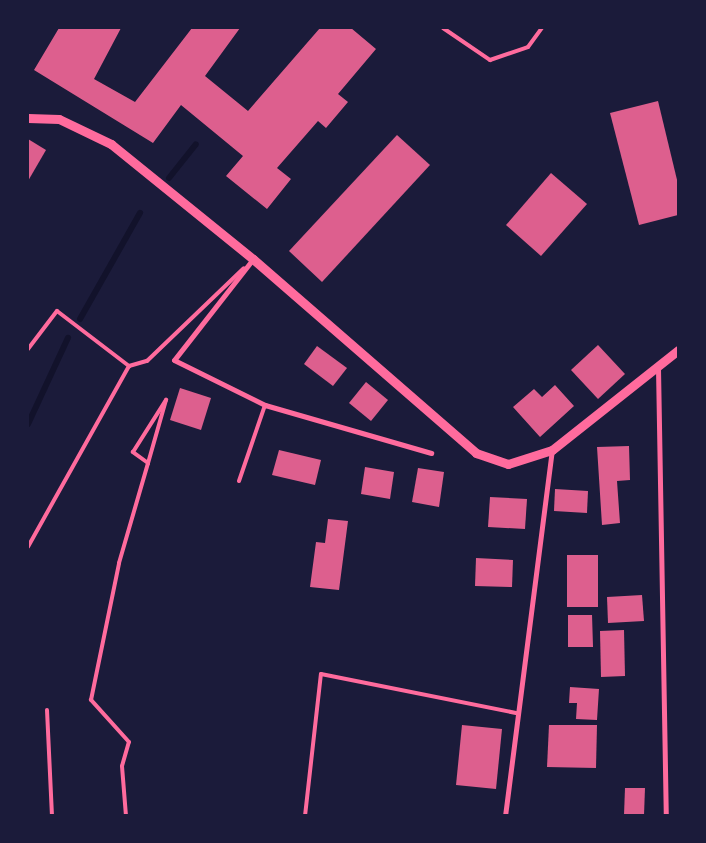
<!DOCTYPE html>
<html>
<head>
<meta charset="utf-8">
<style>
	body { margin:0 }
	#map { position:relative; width:706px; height:843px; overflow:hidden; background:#1b1b3a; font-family:Mulish,sans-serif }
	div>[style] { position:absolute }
	.stream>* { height:6px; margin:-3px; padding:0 3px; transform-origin:3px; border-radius:3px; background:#12122b }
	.building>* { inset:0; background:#dd5f8e }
	.service>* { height:4px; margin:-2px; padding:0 2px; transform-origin:2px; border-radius:2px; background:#ff6b9d }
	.minor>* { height:5px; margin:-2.5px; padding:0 2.5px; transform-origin:2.5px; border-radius:2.5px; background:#ff6b9d }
	.tertiary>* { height:9px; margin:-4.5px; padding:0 4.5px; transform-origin:4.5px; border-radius:4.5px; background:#ff6b9d }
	span { translate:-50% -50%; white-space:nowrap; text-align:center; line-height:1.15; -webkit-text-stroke:4.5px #1b1b3a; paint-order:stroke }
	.frame { position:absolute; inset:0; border:29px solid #1b1b3a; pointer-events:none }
</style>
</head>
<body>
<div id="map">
	<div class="stream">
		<div style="left:169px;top:178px;width:43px;rotate:-51.5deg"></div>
		<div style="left:80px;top:319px;width:122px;rotate:-60.5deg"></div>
		<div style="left:28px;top:424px;width:95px;rotate:-65.1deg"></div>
	</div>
	<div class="building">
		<div style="clip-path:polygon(59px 28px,121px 28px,94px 79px,135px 102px,192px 28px,240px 28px,205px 76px,248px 111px,320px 28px,351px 28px,376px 49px,338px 94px,348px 102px,326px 128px,318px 121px,277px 168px,291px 179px,267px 209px,226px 176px,243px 156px,181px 105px,153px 143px,34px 70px)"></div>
		<div style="clip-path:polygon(658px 101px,678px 184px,678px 215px,639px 225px,610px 113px)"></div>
		<div style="clip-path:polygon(397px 135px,430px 165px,322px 282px,289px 251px)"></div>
		<div style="clip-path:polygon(28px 139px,46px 150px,28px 181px)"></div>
		<div style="clip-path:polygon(551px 173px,587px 204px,541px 256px,506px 225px)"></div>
		<div style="clip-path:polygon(598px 345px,625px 374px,598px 399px,571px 370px)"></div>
		<div style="clip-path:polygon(317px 346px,347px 368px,333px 386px,304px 364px)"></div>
		<div style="clip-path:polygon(366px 382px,388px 400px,371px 421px,349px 403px)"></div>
		<div style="clip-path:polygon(555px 385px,574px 406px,540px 437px,513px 407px,534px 389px,542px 397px)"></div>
		<div style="clip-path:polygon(180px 388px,211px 398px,201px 430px,170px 420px)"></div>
		<div style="clip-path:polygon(629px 446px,630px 480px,617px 481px,620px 523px,602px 525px,597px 447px)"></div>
		<div style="clip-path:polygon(279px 450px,321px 460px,315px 485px,272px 475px)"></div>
		<div style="clip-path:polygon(365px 467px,394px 472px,390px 499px,361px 494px)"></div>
		<div style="clip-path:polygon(418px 468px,444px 472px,439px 507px,412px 502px)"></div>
		<div style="clip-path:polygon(555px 489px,588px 491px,587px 513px,554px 511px)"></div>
		<div style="clip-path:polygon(490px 497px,527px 499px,525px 529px,488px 527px)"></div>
		<div style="clip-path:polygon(328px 519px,348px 521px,339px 590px,310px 587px,316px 542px,325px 543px)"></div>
		<div style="clip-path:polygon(567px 555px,598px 555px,598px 607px,567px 607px)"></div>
		<div style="clip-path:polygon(476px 558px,513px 560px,512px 587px,475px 586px)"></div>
		<div style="clip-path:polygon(642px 595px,644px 621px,608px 623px,607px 597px)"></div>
		<div style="clip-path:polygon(568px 615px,592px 615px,593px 647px,568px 647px)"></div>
		<div style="clip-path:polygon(624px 630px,625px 676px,601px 677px,600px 631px)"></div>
		<div style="clip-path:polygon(570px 687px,599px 689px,597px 720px,576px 719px,577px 703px,569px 703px)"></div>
		<div style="clip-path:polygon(462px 725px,502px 729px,496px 789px,456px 785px)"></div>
		<div style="clip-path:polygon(549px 725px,597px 725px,596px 768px,547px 767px)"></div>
		<div style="clip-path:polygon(625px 788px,645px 788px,644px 815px,624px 815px)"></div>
	</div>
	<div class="service">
		<div style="left:443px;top:28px;width:57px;rotate:34.2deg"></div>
		<div style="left:490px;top:60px;width:40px;rotate:-18.9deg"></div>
		<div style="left:528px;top:47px;width:24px;rotate:-54deg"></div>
		<div style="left:28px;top:349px;width:48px;rotate:-52.7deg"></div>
		<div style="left:57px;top:311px;width:91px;rotate:37.4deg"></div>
		<div style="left:129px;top:366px;width:207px;rotate:119.2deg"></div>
		<div style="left:129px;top:366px;width:19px;rotate:-16deg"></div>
		<div style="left:147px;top:361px;width:134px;rotate:-43.8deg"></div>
		<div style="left:166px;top:400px;width:66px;rotate:105.9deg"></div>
		<div style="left:148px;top:463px;width:19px;rotate:-144deg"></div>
		<div style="left:133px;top:452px;width:62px;rotate:-57.6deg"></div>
		<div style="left:239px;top:481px;width:80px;rotate:-71.1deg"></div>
		<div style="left:47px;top:710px;width:106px;rotate:87.3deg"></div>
		<div style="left:126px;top:816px;width:50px;rotate:-94.6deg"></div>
		<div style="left:122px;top:766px;width:25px;rotate:-74deg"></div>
		<div style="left:129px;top:742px;width:57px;rotate:-132.1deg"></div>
		<div style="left:91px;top:700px;width:140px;rotate:-78.4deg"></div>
		<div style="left:119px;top:563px;width:104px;rotate:-73.8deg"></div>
		<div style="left:305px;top:816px;width:143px;rotate:-83.6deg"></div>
		<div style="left:321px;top:674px;width:200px;rotate:11.3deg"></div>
	</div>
	<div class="minor">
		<div style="left:253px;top:259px;width:128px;rotate:128deg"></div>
		<div style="left:174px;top:360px;width:102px;rotate:26.3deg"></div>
		<div style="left:265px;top:405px;width:173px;rotate:16.1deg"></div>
		<div style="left:658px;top:368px;width:448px;rotate:89deg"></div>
		<div style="left:505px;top:816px;width:369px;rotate:-82.7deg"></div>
	</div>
	<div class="tertiary">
		<div style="left:28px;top:118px;width:31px;rotate:2deg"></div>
		<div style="left:59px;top:119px;width:58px;rotate:25.7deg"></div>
		<div style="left:111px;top:144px;width:183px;rotate:39deg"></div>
		<div style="left:253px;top:259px;width:296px;rotate:41deg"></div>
		<div style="left:476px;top:453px;width:34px;rotate:19deg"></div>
		<div style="left:508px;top:464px;width:46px;rotate:-17.7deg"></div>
		<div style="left:552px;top:450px;width:161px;rotate:-38.4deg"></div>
	</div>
	<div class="frame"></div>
</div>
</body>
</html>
